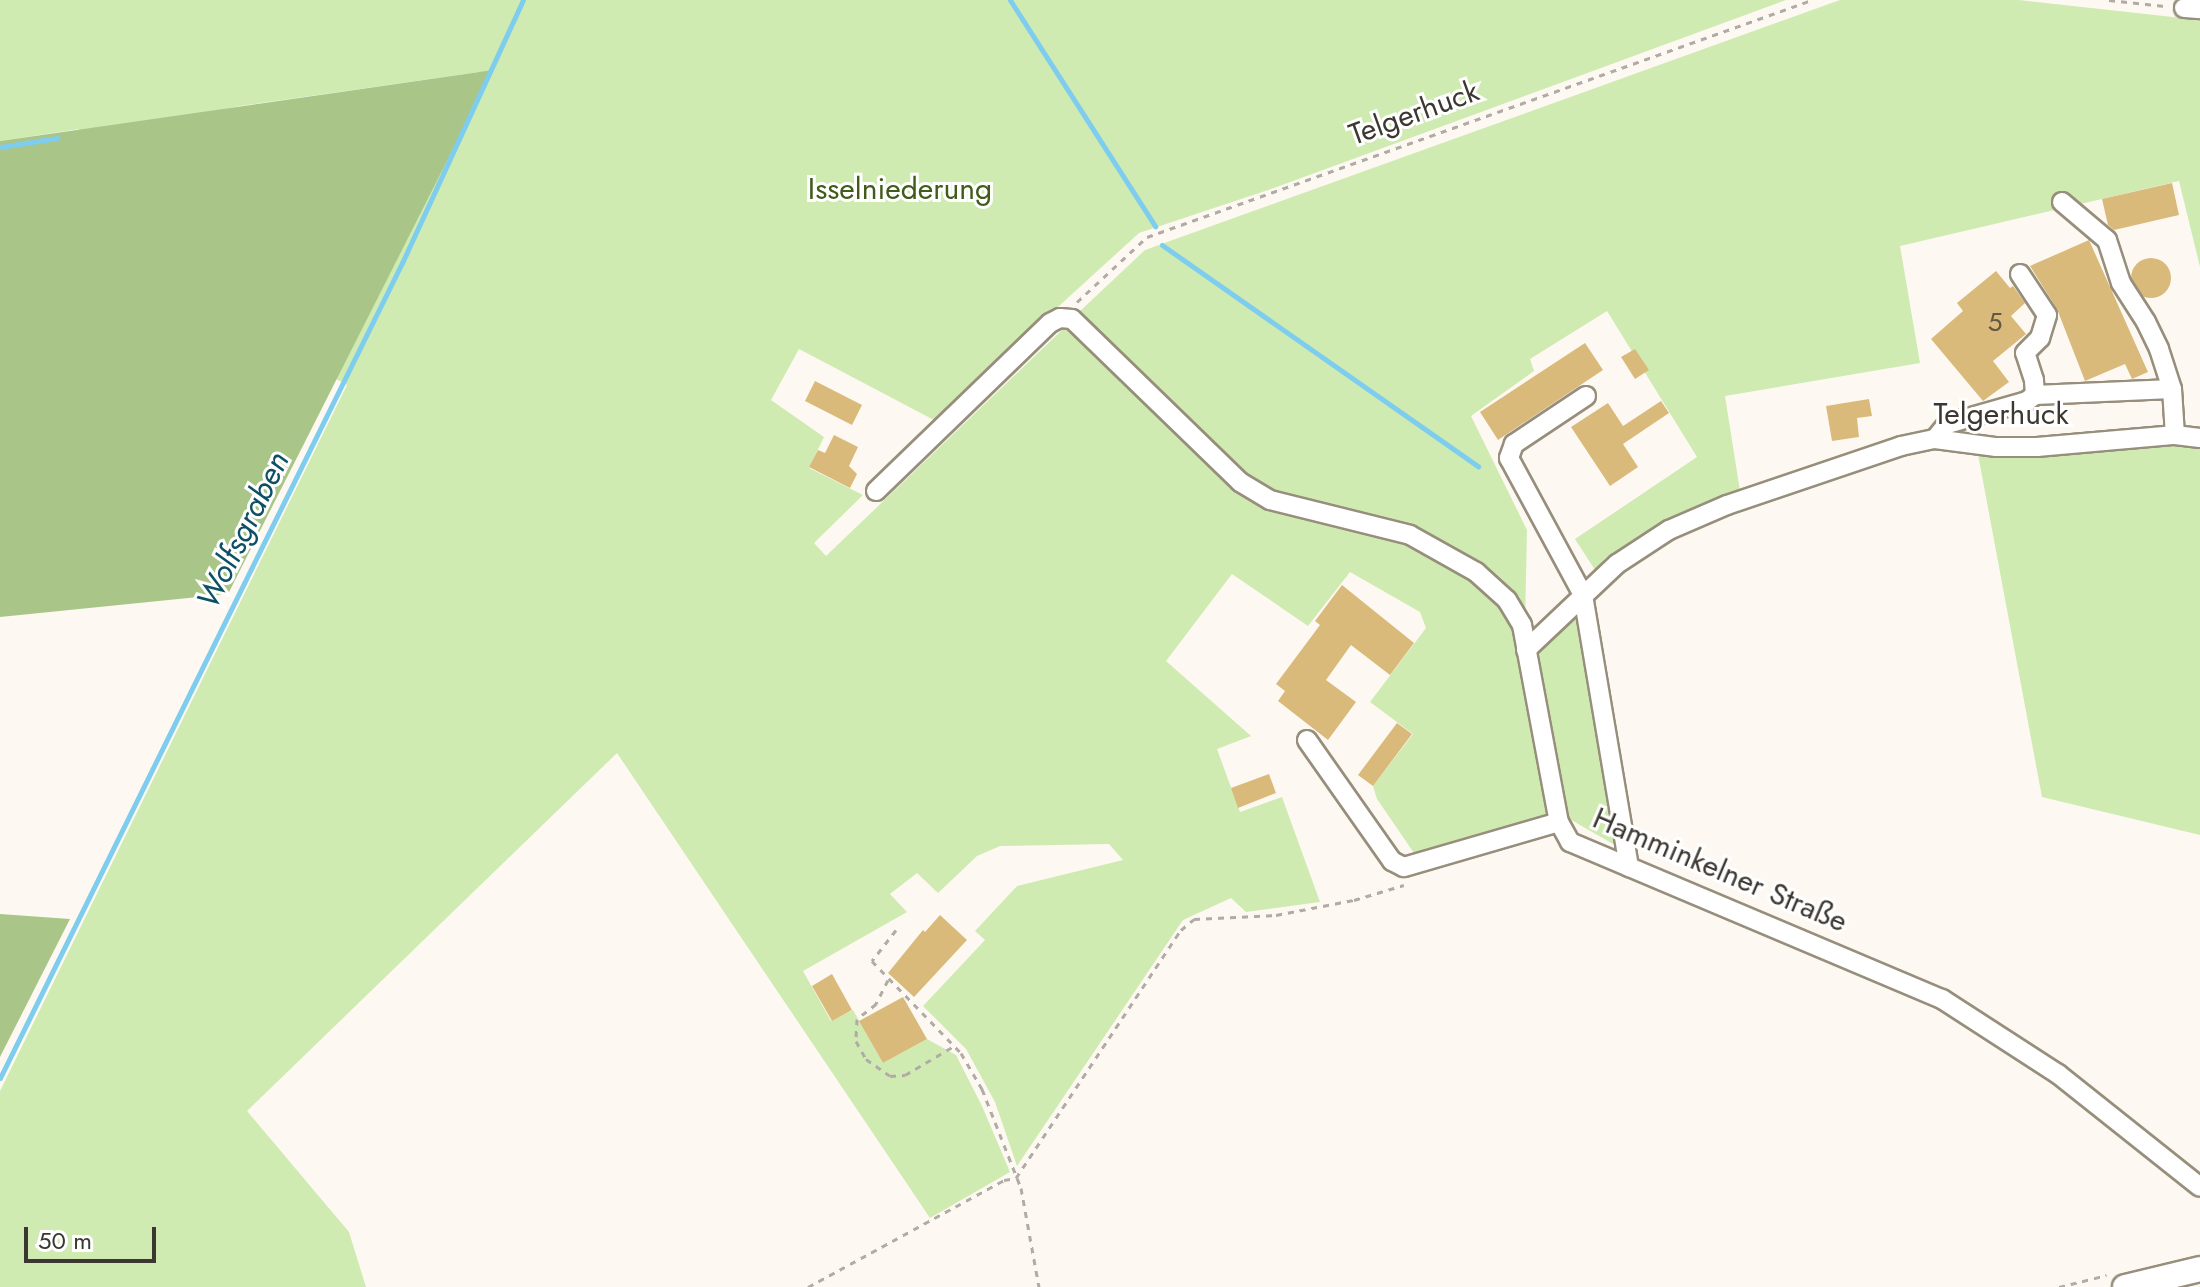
<!DOCTYPE html>
<html>
<head>
<meta charset="utf-8">
<style>
	body { margin:0 }
	#map { position:relative; width:2200px; height:1287px; overflow:hidden; background:#fdf9f2; font-family:Jost,sans-serif }
	div>[style] { position:absolute }
	.green>* { inset:0; background:#cfebb1 }
	.forest>* { inset:0; background:#a9c688 }
	.stream>* { height:5px; margin:-2.5px; padding:0 2.5px; transform-origin:2.5px; border-radius:2.5px; background:#7fcdee }
	.building>* { inset:0; background:#daba7b }
	.round { border-radius:50% }
	.path>* { height:3px; margin-top:-1.5px; transform-origin:0; background:repeating-linear-gradient(90deg,#b0aca5 0 6px,transparent 0 12px) }
	.roads { filter:drop-shadow(2px 0 #978e7c) drop-shadow(-2px 0 #978e7c) drop-shadow(0 2px #978e7c) drop-shadow(0 -2px #978e7c) }
	.minor>* { height:18px; margin:-9px; padding:0 9px; transform-origin:9px; border-radius:9px; background:#fff }
	.major>* { height:24px; margin:-12px; padding:0 12px; transform-origin:12px; border-radius:12px; background:#fff }
	span { translate:-50% -50%; white-space:nowrap; text-align:center; line-height:1.15; -webkit-text-stroke:6px #fff; paint-order:stroke }
	.number-label { font-size:26px; color:#645844 }
	.number-label span { -webkit-text-stroke-width:0 }
	.street-label { font-size:30px; color:#3c3831 }
	.park-label { font-size:30px; color:#415b1b }
	.water-label { font-size:32px; color:#0d5066; font-style:italic }
	.scale { position:absolute; left:24px; top:1227px; width:132px; height:36px; box-sizing:border-box; border:4px solid #3c3831; border-top:0; padding-left:10px; font-size:24px; line-height:28px; white-space:nowrap; color:#3c3831; -webkit-text-stroke:6px #fff; paint-order:stroke }
</style>
</head>
<body>
<div id="map">
	<div class="green">
		<div style="clip-path:polygon(0 0,1786px 0,1274px 188px,1139px 233px,934px 420px,799px 349px,771px 400px,824px 437px,809px 468px,863px 495px,814px 543px,826px 556px,1064px 328px,1232px 486px,1408px 539px,1491px 592px,1517px 625px,1550px 812px,1537px 823px,1416px 856px,1377px 799px,1373px 786px,1413px 734px,1370px 702px,1426px 628px,1420px 612px,1350px 572px,1308px 626px,1232px 574px,1166px 661px,1251px 736px,1217px 749px,1240px 812px,1282px 797px,1320px 902px,1246px 912px,1231px 898px,1183px 920px,1017px 1166px,995px 1102px,966px 1049px,923px 1006px,985px 940px,975px 931px,1017px 886px,1123px 860px,1109px 844px,1000px 846px,977px 856px,938px 893px,917px 873px,890px 894px,907px 912px,803px 971px,831px 1021px,853px 1010px,883px 1063px,927px 1039px,956px 1055px,982px 1106px,1010px 1172px,930px 1218px,617px 753px,247px 1111px,349px 1232px,366px 1287px,0 1287px,0 1091px,347px 385px,329px 375px,479px 72px,240px 106px,81px 137px,79px 129px,0 141px)"></div>
		<div style="clip-path:polygon(1840px 0,2019px 0,2200px 20px,2200px 267px,2179px 181px,1900px 246px,1920px 363px,1725px 396px,1740px 491px,1648px 532px,1606px 557px,1595px 570px,1575px 539px,1697px 457px,1607px 311px,1530px 359px,1534px 371px,1471px 416px,1527px 530px,1525px 624px,1478px 569px,1275px 496px,1237px 470px,1078px 313px,1145px 250px)"></div>
		<div style="clip-path:polygon(2162px 444px,2200px 448px,2200px 835px,2042px 797px,1977px 449px)"></div>
		<div style="clip-path:polygon(1580px 605px,1622px 849px,1566px 817px,1532px 650px)"></div>
	</div>
	<div class="forest">
		<div style="clip-path:polygon(493px 70px,228px 594px,0 617px,0 141px)"></div>
		<div style="clip-path:polygon(0 914px,70px 919px,0 1057px)"></div>
	</div>
	<div class="stream">
		<div style="left:1010px;top:0;width:269px;rotate:57.3deg"></div>
		<div style="left:0;top:147px;width:58px;rotate:-9deg"></div>
		<div style="left:1162px;top:245px;width:386px;rotate:35deg"></div>
		<div style="left:0;top:1078px;width:909px;rotate:-63.75deg"></div>
		<div style="left:402px;top:263px;width:289px;rotate:-65.3deg"></div>
	</div>
	<div class="building">
		<div style="clip-path:polygon(2172px 183px,2179px 215px,2114px 230px,2108px 225px,2102px 199px)"></div>
		<div style="clip-path:polygon(2089px 240px,2148px 372px,2132px 379px,2125px 364px,2085px 381px,2057px 309px,2030px 266px)"></div>
		<div class="round" style="left:2131px;top:258px;width:40px;height:40px"></div>
		<div style="clip-path:polygon(1996px 271px,2010px 288px,2013px 286px,2025px 303px,2011px 316px,2026px 334px,1993px 361px,2009px 382px,1983px 401px,1931px 339px,1963px 311px,1957px 303px)"></div>
		<div style="clip-path:polygon(1585px 343px,1603px 370px,1498px 440px,1480px 412px)"></div>
		<div style="clip-path:polygon(1635px 349px,1649px 370px,1635px 379px,1621px 357px)"></div>
		<div style="clip-path:polygon(815px 381px,862px 405px,852px 425px,805px 401px)"></div>
		<div style="clip-path:polygon(1869px 399px,1872px 416px,1857px 418px,1859px 437px,1832px 441px,1826px 406px)"></div>
		<div style="clip-path:polygon(1661px 401px,1669px 413px,1623px 444px,1638px 467px,1610px 486px,1571px 427px,1608px 403px,1623px 426px)"></div>
		<div style="clip-path:polygon(834px 435px,858px 447px,849px 466px,857px 474px,850px 488px,809px 467px,818px 450px,825px 453px)"></div>
		<div style="clip-path:polygon(1342px 585px,1414px 643px,1390px 675px,1351px 645px,1326px 680px,1356px 702px,1328px 740px,1278px 701px,1285px 691px,1276px 684px,1320px 625px,1315px 621px)"></div>
		<div style="clip-path:polygon(1397px 723px,1412px 734px,1373px 786px,1358px 775px)"></div>
		<div style="clip-path:polygon(1269px 774px,1276px 793px,1238px 808px,1231px 788px)"></div>
		<div style="clip-path:polygon(940px 915px,967px 940px,914px 997px,888px 973px,923px 930px,925px 932px)"></div>
		<div style="clip-path:polygon(832px 974px,852px 1010px,832px 1021px,812px 986px)"></div>
		<div style="clip-path:polygon(903px 997px,927px 1039px,883px 1063px,859px 1021px)"></div>
	</div>
	<div class="path">
		<div style="left:2109px;top:0;width:56px;rotate:6.1deg"></div>
		<div style="left:1077px;top:302px;width:96px;rotate:-42.9deg"></div>
		<div style="left:1147px;top:237px;width:706px;rotate:-19.62deg"></div>
		<div style="left:896px;top:930px;width:39px;rotate:128deg"></div>
		<div style="left:872px;top:961px;width:128px;rotate:45.9deg"></div>
		<div style="left:961px;top:1053px;width:42px;rotate:59.7deg"></div>
		<div style="left:982px;top:1089px;width:106px;rotate:68.5deg"></div>
		<div style="left:1021px;top:1188px;width:101px;rotate:79.7deg"></div>
		<div style="left:888px;top:980px;width:27px;rotate:117deg"></div>
		<div style="left:876px;top:1004px;width:24px;rotate:142deg"></div>
		<div style="left:857px;top:1019px;width:22px;rotate:93deg"></div>
		<div style="left:856px;top:1041px;width:21px;rotate:61deg"></div>
		<div style="left:866px;top:1059px;width:29px;rotate:35deg"></div>
		<div style="left:890px;top:1076px;width:15px;rotate:-4deg"></div>
		<div style="left:905px;top:1075px;width:57px;rotate:-30.6deg"></div>
		<div style="left:808px;top:1287px;width:223px;rotate:-28.6deg"></div>
		<div style="left:1004px;top:1180px;width:12px;rotate:-9deg"></div>
		<div style="left:1016px;top:1178px;width:298px;rotate:-56.4deg"></div>
		<div style="left:1181px;top:930px;width:17px;rotate:-40deg"></div>
		<div style="left:1194px;top:919px;width:82px;rotate:-2.8deg"></div>
		<div style="left:1276px;top:915px;width:79px;rotate:-10.9deg"></div>
		<div style="left:1354px;top:900px;width:52px;rotate:-16.7deg"></div>
		<div style="left:2059px;top:1287px;width:49px;rotate:-14deg"></div>
	</div>
	<div class="roads">
		<div class="minor">
			<div style="left:2184px;top:8px;width:16px;rotate:4deg"></div>
			<div style="left:2062px;top:202px;width:59px;rotate:40.2deg"></div>
			<div style="left:2107px;top:240px;width:45px;rotate:72deg"></div>
			<div style="left:2121px;top:283px;width:46px;rotate:57.3deg"></div>
			<div style="left:2146px;top:322px;width:30px;rotate:64deg"></div>
			<div style="left:2159px;top:349px;width:42px;rotate:72deg"></div>
			<div style="left:2172px;top:389px;width:46px;rotate:86.3deg"></div>
			<div style="left:2035px;top:395px;width:137px;rotate:-2.5deg"></div>
			<div style="left:1586px;top:396px;width:87px;rotate:146.3deg"></div>
			<div style="left:1514px;top:444px;width:15px;rotate:110deg"></div>
			<div style="left:1509px;top:458px;width:156px;rotate:61.6deg"></div>
			<div style="left:1583px;top:595px;width:276px;rotate:80.4deg"></div>
			<div style="left:1935px;top:439px;width:19px;rotate:-51deg"></div>
			<div style="left:1947px;top:424px;width:83px;rotate:-16deg"></div>
			<div style="left:2027px;top:401px;width:10px;rotate:-37deg"></div>
			<div style="left:2035px;top:395px;width:15px;rotate:-94deg"></div>
			<div style="left:2034px;top:380px;width:28px;rotate:-108deg"></div>
			<div style="left:2025px;top:353px;width:21px;rotate:-45deg"></div>
			<div style="left:2040px;top:338px;width:24px;rotate:-73deg"></div>
			<div style="left:2047px;top:315px;width:49px;rotate:-123.4deg"></div>
			<div style="left:876px;top:491px;width:242px;rotate:-44deg"></div>
			<div style="left:1050px;top:323px;width:11px;rotate:-27deg"></div>
			<div style="left:1060px;top:318px;width:12px;rotate:5deg"></div>
			<div style="left:1072px;top:319px;width:234px;rotate:44.1deg"></div>
			<div style="left:1240px;top:482px;width:35px;rotate:31deg"></div>
			<div style="left:1270px;top:500px;width:144px;rotate:14deg"></div>
			<div style="left:1410px;top:535px;width:76px;rotate:29.3deg"></div>
			<div style="left:1476px;top:572px;width:42px;rotate:42.1deg"></div>
			<div style="left:1507px;top:600px;width:29px;rotate:59deg"></div>
			<div style="left:1522px;top:625px;width:200px;rotate:79.4deg"></div>
			<div style="left:1559px;top:822px;width:23px;rotate:61deg"></div>
			<div style="left:1570px;top:842px;width:404px;rotate:22.9deg"></div>
			<div style="left:1942px;top:999px;width:138px;rotate:32.9deg"></div>
			<div style="left:2058px;top:1074px;width:181px;rotate:38.5deg"></div>
			<div style="left:1526px;top:650px;width:125px;rotate:-43.4deg"></div>
			<div style="left:1617px;top:564px;width:62px;rotate:-33.2deg"></div>
			<div style="left:1669px;top:530px;width:63px;rotate:-23.3deg"></div>
			<div style="left:1727px;top:505px;width:184px;rotate:-18.7deg"></div>
			<div style="left:1901px;top:446px;width:35px;rotate:-12deg"></div>
			<div style="left:1935px;top:439px;width:62px;rotate:7.5deg"></div>
			<div style="left:1996px;top:447px;width:41px"></div>
			<div style="left:2037px;top:447px;width:139px;rotate:-5deg"></div>
			<div style="left:2175px;top:435px;width:25px;rotate:7deg"></div>
			<div style="left:1307px;top:740px;width:148px;rotate:54.9deg"></div>
			<div style="left:1392px;top:861px;width:13px;rotate:27deg"></div>
			<div style="left:1404px;top:867px;width:161px;rotate:-16.2deg"></div>
		</div>
		<div class="major">
			<div style="left:2125px;top:1287px;width:77px;rotate:-13.5deg"></div>
		</div>
	</div>
	<div class="number-label">
		<span style="left:1995px;top:323px">5</span>
	</div>
	<div class="street-label">
		<span style="left:1414px;top:113px;rotate:-20deg">Telgerhuck</span>
		<span style="left:2001px;top:414px">Telgerhuck</span>
		<span style="left:1720px;top:870px;rotate:23deg">Hamminkelner Straße</span>
	</div>
	<div class="park-label">
		<span style="left:900px;top:189px">Isselniederung</span>
	</div>
	<div class="water-label">
		<span style="left:243px;top:530px;rotate:-64deg">Wolfsgraben</span>
	</div>
	<div class="scale">50 m</div>
</div>
</body>
</html>
